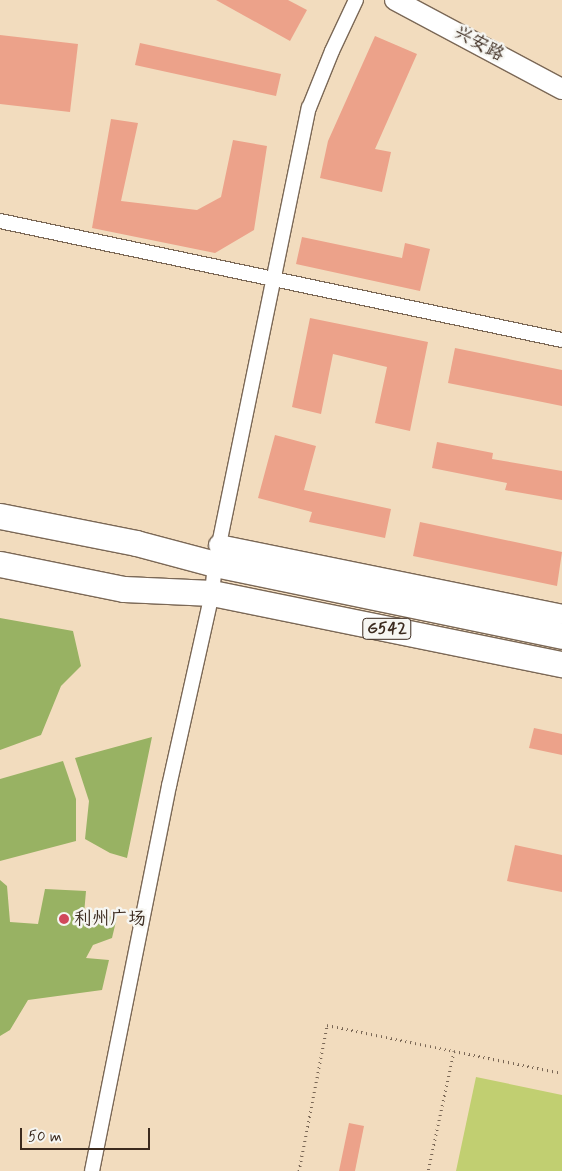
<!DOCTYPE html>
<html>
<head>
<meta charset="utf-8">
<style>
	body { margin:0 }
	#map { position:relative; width:562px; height:1171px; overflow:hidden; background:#f2dcbe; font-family:Mynerve,"LXGW WenKai TC",sans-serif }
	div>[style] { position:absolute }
	.green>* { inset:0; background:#c1cf71 }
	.forest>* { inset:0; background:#98b263 }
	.building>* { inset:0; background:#eca28a }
	.path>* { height:3px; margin-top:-1.5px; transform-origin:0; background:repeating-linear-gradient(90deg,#7b6856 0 1px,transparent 0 5px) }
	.roads { filter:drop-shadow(1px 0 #7b6856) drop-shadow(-1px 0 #7b6856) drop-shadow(0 1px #7b6856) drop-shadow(0 -1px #7b6856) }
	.street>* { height:14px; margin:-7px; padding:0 7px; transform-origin:7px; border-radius:7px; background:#fff }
	.secondary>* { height:20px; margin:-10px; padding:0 10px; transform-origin:10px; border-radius:10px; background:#fff }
	.highway>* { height:25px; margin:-12.5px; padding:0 12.5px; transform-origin:12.5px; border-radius:12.5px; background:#fff }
	.dots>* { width:14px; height:14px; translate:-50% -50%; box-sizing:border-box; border:2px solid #f6f6f2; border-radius:50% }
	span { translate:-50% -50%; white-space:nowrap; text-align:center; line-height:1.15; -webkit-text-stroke:5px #f6f6f2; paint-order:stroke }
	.shield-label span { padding:1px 4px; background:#f6f6f2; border:1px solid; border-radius:4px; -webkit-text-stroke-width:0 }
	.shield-label { font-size:16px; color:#3b2a1e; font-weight:700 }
	.street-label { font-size:18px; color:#3b2a1e }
	.poi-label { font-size:18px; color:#3b2a1e }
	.left { translate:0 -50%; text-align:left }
	.scale { position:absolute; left:20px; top:1128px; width:130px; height:22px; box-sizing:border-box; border:2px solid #3b2a1e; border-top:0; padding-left:6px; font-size:15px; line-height:18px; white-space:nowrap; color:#3b2a1e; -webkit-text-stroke:4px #f6f6f2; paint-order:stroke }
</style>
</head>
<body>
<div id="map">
	<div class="green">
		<div style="clip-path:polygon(476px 1077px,562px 1095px,562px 1171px,456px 1171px)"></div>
	</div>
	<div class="forest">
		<div style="clip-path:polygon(0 618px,73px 631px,81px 666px,61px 686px,41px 735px,0 750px)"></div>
		<div style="clip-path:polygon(152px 737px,127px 858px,110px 853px,85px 839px,89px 801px,75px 758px)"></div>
		<div style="clip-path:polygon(63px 761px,76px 799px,76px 841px,0 861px,0 779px)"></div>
		<div style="clip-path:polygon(0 880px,7px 886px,10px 922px,38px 924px,45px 889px,86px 891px,84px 914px,117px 917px,112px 938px,93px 945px,86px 958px,109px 960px,102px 990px,28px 1000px,10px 1030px,0 1036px)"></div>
	</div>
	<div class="building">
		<div style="clip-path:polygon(216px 0,288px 0,307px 10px,290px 41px)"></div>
		<div style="clip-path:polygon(0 35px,78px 44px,70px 112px,0 104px)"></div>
		<div style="clip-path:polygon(375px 36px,417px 54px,375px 149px,391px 152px,382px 192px,320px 178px,328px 141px)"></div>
		<div style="clip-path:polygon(140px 43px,281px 74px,276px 96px,135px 65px)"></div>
		<div style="clip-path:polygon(111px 119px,138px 123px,121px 201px,197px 210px,221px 197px,233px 140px,267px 146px,254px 230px,215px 253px,92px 228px)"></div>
		<div style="clip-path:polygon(302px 237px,402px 258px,405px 243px,430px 249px,420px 291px,296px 264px)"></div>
		<div style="clip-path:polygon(310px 318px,428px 342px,410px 431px,375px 423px,387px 367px,333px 354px,321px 414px,292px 407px)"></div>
		<div style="clip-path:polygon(455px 348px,562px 370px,562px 406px,448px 383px)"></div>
		<div style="clip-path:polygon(275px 435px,316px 446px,304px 490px,391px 509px,385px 538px,309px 522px,312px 512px,258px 498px)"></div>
		<div style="clip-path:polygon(437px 442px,493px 453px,492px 459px,562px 471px,562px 500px,505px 490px,507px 483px,432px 468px)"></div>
		<div style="clip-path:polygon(420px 522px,562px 552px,557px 586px,413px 556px)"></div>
		<div style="clip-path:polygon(534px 728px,562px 734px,562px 755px,529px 748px)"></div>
		<div style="clip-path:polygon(515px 845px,562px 855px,562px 892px,507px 881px)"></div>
		<div style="clip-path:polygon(349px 1123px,364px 1126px,355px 1171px,339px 1171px)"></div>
	</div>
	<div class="path">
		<div style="left:454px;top:1051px;width:110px;rotate:11.5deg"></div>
		<div style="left:299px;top:1171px;width:149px;rotate:-79.1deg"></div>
		<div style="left:327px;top:1025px;width:130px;rotate:11.6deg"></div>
		<div style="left:454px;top:1051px;width:123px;rotate:102.2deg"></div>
	</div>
	<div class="roads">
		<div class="street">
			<div style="left:0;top:221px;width:574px;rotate:11.96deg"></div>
			<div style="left:92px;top:1171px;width:393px;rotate:-78.7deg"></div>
			<div style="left:169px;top:786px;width:198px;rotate:-77.4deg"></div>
			<div style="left:212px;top:593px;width:29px;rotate:-84deg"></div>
			<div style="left:215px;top:564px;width:466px;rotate:-78.4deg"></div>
			<div style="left:309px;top:108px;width:61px;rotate:-68deg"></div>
			<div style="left:332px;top:51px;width:56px;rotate:-64.8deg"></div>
		</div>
		<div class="secondary">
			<div style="left:395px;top:0;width:189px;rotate:28.1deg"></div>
			<div style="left:219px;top:545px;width:350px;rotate:11.5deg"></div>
		</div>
		<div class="highway">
			<div style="left:0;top:516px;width:139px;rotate:11.2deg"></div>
			<div style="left:136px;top:543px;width:82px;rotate:14.9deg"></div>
			<div style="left:215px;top:564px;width:354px;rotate:11.7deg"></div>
			<div style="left:0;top:564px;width:126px;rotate:11.4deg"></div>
			<div style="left:124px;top:589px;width:88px;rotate:2.6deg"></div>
			<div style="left:212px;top:593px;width:357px;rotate:11.5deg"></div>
		</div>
	</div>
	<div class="dots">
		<div style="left:64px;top:919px;background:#d1495b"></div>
	</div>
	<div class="shield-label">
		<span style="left:387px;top:629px">G542</span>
	</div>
	<div class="street-label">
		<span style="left:479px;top:44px;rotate:28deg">兴安路</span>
	</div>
	<div class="poi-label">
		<span class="left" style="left:74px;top:919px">利州广场</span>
	</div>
	<div class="scale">50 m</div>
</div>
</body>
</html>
